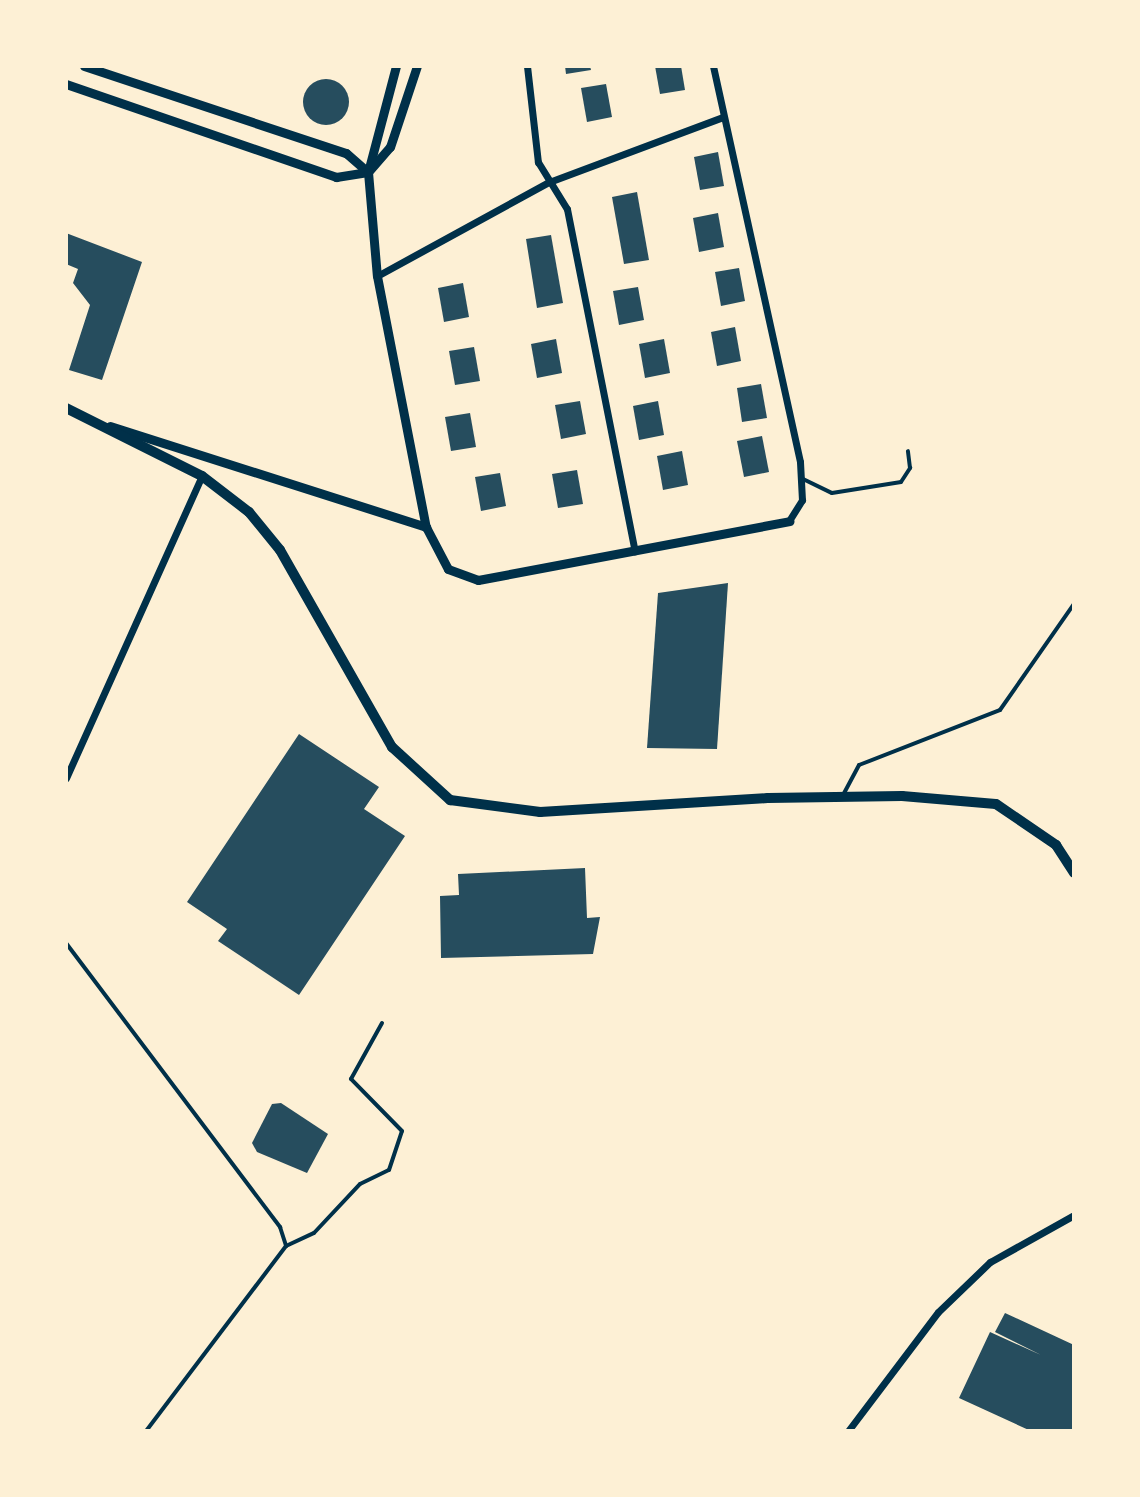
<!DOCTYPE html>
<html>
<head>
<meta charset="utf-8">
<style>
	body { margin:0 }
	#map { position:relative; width:1140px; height:1497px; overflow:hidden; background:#fdf0d5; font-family:Jost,sans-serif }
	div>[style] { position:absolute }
	.building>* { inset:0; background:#264d5e }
	.round { border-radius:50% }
	.service>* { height:4px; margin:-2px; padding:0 2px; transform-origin:2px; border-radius:2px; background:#003049 }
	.minor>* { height:7px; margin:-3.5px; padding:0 3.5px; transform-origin:3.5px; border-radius:3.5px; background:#003049 }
	.tertiary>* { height:9px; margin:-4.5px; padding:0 4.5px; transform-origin:4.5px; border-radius:4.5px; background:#003049 }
	.secondary>* { height:10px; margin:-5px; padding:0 5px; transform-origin:5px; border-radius:5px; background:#003049 }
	span { translate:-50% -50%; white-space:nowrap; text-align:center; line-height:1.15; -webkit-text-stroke:6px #fdf0d5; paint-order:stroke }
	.frame { position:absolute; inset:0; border:68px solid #fdf0d5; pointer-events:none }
</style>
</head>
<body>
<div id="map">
	<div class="building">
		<div style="clip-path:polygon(565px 66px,590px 66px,591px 70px,566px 74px)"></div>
		<div style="clip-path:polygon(655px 66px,681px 66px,685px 90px,660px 94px)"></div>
		<div class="round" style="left:303px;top:79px;width:46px;height:46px"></div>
		<div style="clip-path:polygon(606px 84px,612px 117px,587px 122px,581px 88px)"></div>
		<div style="clip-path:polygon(718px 152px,724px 186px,700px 190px,694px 157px)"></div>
		<div style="clip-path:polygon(637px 192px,649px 260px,624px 264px,612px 197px)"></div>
		<div style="clip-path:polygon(718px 213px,724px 247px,699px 252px,693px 218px)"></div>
		<div style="clip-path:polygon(66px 233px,142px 262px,102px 380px,69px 370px,90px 305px,73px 283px,78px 269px,66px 264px)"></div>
		<div style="clip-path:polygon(551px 235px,563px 303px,537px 308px,526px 239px)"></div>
		<div style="clip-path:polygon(739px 268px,745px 301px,721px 306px,715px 272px)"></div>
		<div style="clip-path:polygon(463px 283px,469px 317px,444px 322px,438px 288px)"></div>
		<div style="clip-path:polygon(638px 287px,644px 320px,619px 325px,613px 291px)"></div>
		<div style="clip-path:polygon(735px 327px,741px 361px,717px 366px,711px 332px)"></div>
		<div style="clip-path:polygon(556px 339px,562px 373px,537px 378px,531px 344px)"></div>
		<div style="clip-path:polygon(664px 339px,670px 373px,645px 378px,639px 344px)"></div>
		<div style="clip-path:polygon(474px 347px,480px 381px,455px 385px,449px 351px)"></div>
		<div style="clip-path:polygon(761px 384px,767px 418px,742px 422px,737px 388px)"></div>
		<div style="clip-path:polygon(580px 401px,586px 434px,561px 439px,555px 405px)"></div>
		<div style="clip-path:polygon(658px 401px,664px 435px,639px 440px,633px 406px)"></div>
		<div style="clip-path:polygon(470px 413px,476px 447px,451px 451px,445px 417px)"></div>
		<div style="clip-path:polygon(762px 436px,769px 472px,744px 477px,737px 441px)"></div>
		<div style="clip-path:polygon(682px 451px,688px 485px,663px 490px,657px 456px)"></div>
		<div style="clip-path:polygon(577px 470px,583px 504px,558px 508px,552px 474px)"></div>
		<div style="clip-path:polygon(500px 473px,506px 506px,481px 511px,475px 477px)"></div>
		<div style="clip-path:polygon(728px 583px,717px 749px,647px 748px,658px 593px)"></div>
		<div style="clip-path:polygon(299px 734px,379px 787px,364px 809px,405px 836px,299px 995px,218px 941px,227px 929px,187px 902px)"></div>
		<div style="clip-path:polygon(585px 868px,587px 918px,600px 917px,593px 954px,441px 958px,440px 896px,459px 895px,458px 874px)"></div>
		<div style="clip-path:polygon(281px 1103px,328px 1134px,307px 1173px,257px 1152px,252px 1143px,272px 1104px)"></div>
		<div style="clip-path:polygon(1005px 1313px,1074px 1345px,1074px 1431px,1031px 1431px,959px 1398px,990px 1332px,1041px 1355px,995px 1332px)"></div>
	</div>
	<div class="service">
		<div style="left:801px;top:478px;width:34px;rotate:26deg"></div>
		<div style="left:832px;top:493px;width:70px;rotate:-9.1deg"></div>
		<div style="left:901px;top:482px;width:17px;rotate:-57deg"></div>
		<div style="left:910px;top:468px;width:17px;rotate:-97deg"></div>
		<div style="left:842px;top:797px;width:36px;rotate:-62deg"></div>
		<div style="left:859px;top:765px;width:151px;rotate:-21.3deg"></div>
		<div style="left:1000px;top:710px;width:129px;rotate:-55.1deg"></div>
		<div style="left:66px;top:943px;width:356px;rotate:53deg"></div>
		<div style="left:280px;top:1227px;width:20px;rotate:72deg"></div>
		<div style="left:286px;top:1246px;width:232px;rotate:127.1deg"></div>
		<div style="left:286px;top:1246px;width:31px;rotate:-25deg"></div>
		<div style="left:314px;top:1233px;width:67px;rotate:-46.8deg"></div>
		<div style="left:360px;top:1184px;width:32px;rotate:-26deg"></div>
		<div style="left:389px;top:1170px;width:41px;rotate:-71.6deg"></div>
		<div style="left:402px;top:1131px;width:73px;rotate:-134.4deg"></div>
		<div style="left:351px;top:1079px;width:64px;rotate:-61deg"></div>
	</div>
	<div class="minor">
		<div style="left:527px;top:66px;width:97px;rotate:83.5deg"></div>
		<div style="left:538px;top:162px;width:55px;rotate:58.3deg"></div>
		<div style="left:567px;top:209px;width:349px;rotate:78.8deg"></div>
		<div style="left:713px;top:66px;width:405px;rotate:77.6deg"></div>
		<div style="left:800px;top:462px;width:38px;rotate:87deg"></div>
		<div style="left:802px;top:500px;width:25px;rotate:122deg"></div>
		<div style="left:377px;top:276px;width:196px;rotate:-28.7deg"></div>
		<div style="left:549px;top:182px;width:186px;rotate:-20.5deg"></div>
		<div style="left:66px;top:778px;width:331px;rotate:-65.8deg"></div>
		<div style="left:848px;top:1431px;width:149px;rotate:-52.9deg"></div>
		<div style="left:938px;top:1312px;width:72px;rotate:-43.9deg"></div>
		<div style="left:990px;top:1262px;width:96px;rotate:-29.2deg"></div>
	</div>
	<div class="tertiary">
		<div style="left:84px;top:66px;width:276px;rotate:18.4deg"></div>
		<div style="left:346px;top:153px;width:29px;rotate:41deg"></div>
		<div style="left:396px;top:66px;width:110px;rotate:104.8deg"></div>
		<div style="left:368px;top:172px;width:104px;rotate:85.1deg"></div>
		<div style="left:377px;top:276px;width:256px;rotate:79deg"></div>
		<div style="left:66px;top:84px;width:286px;rotate:19deg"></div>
		<div style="left:336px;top:177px;width:32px;rotate:-9deg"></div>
		<div style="left:368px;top:172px;width:33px;rotate:-49deg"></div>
		<div style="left:390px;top:147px;width:85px;rotate:-71.6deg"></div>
		<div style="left:110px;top:426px;width:332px;rotate:17.7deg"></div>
		<div style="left:426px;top:527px;width:47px;rotate:62.4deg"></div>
		<div style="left:448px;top:569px;width:32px;rotate:20deg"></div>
		<div style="left:478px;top:580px;width:317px;rotate:-10.7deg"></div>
	</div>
	<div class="secondary">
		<div style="left:66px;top:408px;width:152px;rotate:26.6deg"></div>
		<div style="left:202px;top:476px;width:59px;rotate:37.5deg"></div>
		<div style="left:249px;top:512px;width:49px;rotate:50.8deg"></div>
		<div style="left:280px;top:550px;width:227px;rotate:60.4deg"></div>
		<div style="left:392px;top:747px;width:79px;rotate:42.4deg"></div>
		<div style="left:450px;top:800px;width:91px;rotate:7.6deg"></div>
		<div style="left:540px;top:812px;width:228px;rotate:-3.5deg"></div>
		<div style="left:768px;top:798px;width:134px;rotate:-0.9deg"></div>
		<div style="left:902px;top:796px;width:94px;rotate:4.9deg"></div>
		<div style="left:996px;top:804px;width:73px;rotate:34.3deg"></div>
		<div style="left:1056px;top:845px;width:33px;rotate:57deg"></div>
	</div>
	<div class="frame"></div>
</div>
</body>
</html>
